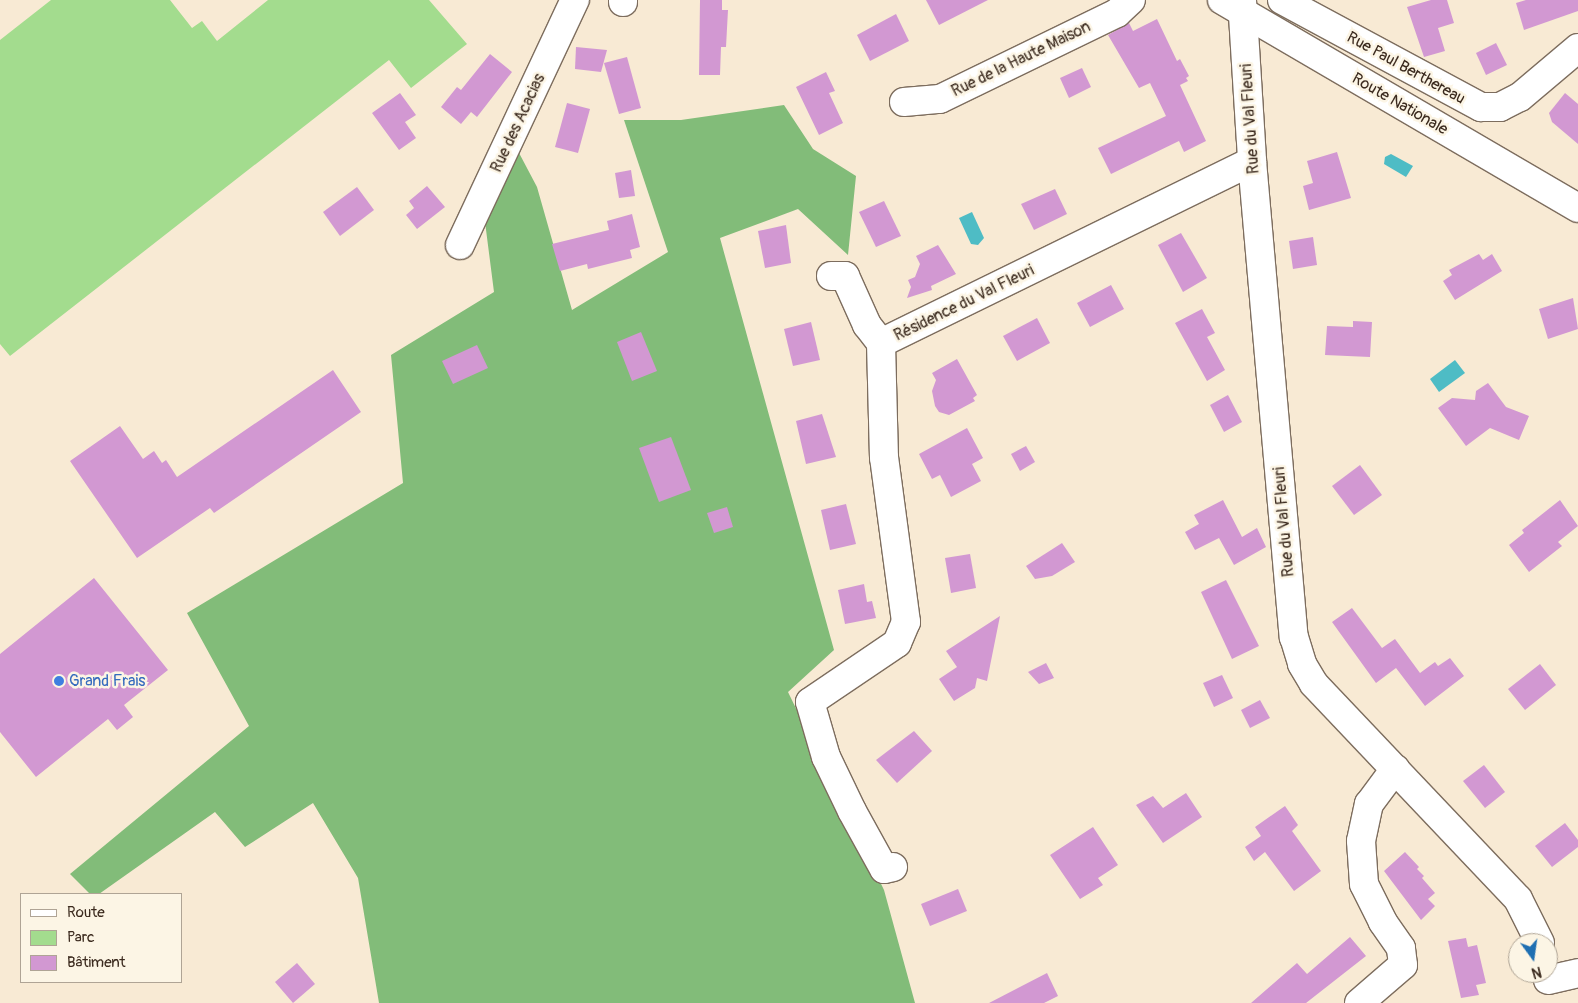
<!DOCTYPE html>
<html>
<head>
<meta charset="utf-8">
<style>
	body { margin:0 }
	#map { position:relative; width:1578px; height:1003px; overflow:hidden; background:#f8ead4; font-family:Pangolin,sans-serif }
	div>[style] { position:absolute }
	.green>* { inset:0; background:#a3dc8e }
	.forest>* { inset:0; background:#82bc79 }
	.water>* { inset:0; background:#4ebcc5 }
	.building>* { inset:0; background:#d298d2 }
	.roads { filter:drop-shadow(1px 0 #7d6d5e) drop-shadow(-1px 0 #7d6d5e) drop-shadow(0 1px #7d6d5e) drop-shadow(0 -1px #7d6d5e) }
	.minor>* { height:28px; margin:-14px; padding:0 14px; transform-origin:14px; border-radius:14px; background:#fff }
	.major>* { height:28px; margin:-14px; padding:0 14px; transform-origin:14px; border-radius:14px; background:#fff }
	.dots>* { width:14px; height:14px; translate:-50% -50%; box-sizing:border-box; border:2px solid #fcf5e5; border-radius:50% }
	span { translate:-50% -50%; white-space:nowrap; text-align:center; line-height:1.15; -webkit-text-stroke:5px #fcf5e5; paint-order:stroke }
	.street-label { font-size:16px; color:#3b2a1e }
	.shop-label { font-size:16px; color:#366cbe }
	.left { translate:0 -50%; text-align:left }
	.legend { position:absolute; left:20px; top:893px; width:162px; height:90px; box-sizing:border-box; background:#fcf5e5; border:1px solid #afa495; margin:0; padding:6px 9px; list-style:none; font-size:15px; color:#3b2a1e }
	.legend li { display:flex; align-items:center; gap:10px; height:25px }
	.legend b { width:25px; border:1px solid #afa495 }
	.north { position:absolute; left:1508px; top:933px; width:50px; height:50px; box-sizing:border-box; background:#fcf5e5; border:1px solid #afa495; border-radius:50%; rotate:166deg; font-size:14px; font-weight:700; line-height:20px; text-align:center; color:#3b2a1e }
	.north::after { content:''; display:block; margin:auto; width:18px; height:22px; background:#1f6fb2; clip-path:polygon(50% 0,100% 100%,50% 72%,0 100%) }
</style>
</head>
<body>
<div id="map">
	<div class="green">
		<div style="clip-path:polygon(51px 0,170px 0,192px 28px,202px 21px,217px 41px,268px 0,429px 0,467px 44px,411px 88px,389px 60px,10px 356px,0 344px,0 40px)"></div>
	</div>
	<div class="forest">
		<div style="clip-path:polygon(784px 105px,813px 149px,856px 176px,848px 255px,798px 209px,720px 238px,834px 650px,788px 692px,884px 890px,915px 1003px,379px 1003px,358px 878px,313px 803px,245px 847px,215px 812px,99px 894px,90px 894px,70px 874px,249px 726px,187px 613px,403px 483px,391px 355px,494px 292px,480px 183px,518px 151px,537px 187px,572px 310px,668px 252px,624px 120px,681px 120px)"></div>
	</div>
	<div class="water">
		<div style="clip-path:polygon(1391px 154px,1413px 166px,1406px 177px,1384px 164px,1385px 157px)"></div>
		<div style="clip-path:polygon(972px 212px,984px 238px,978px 245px,971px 244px,959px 218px)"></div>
		<div style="clip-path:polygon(1455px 360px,1465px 373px,1439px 392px,1430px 379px)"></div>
	</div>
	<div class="building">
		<div style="clip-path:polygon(700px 0,722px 0,722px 10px,728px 10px,726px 47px,721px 47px,720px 75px,699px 75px)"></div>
		<div style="clip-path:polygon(926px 0,988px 0,939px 25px)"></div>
		<div style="clip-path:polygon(1431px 0,1447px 0,1454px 23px,1438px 28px,1445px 51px,1424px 57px,1407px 7px)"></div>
		<div style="clip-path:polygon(1526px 0,1578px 0,1578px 11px,1524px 30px,1516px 3px)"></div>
		<div style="clip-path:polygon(896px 14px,909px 41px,870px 61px,857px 35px)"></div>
		<div style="clip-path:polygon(1157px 19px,1177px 61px,1180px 59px,1189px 76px,1186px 78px,1188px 81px,1180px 85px,1206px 141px,1184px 152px,1179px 141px,1111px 174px,1098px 148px,1166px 116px,1150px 83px,1139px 88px,1108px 35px,1129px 23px,1133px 31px)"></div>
		<div style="clip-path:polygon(1496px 43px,1507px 65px,1486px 75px,1476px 53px)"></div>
		<div style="clip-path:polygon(576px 47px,607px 50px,601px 72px,575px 69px)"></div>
		<div style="clip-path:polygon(490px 54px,512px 72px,477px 117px,471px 112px,461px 124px,441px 107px,457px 87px,461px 90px)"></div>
		<div style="clip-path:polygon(627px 57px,641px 108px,619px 114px,604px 63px)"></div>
		<div style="clip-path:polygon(1082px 68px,1091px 87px,1069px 98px,1060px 78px)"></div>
		<div style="clip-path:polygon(826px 72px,835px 91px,829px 93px,843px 123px,819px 135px,796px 87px)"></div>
		<div style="clip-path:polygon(400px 93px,416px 115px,405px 122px,416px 138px,399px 150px,372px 113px)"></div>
		<div style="clip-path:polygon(1565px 93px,1578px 104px,1578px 144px,1552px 122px,1549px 113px)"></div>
		<div style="clip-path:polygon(567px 103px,590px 109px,578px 153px,555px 147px)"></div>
		<div style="clip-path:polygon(1337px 152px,1351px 198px,1309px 210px,1303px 186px,1313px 183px,1307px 161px)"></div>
		<div style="clip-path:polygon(631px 170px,635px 196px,619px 198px,615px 173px)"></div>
		<div style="clip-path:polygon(427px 186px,445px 207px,417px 229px,406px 215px,414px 208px,409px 201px)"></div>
		<div style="clip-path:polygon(357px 187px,374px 210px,340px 236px,323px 212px)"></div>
		<div style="clip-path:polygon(1055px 189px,1067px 214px,1034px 230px,1021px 204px)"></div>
		<div style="clip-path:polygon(884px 201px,901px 236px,876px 247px,859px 212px)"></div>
		<div style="clip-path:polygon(632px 214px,640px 247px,630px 250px,632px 258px,588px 269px,587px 264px,560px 271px,552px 244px,609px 230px,607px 221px)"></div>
		<div style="clip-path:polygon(786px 225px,791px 263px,765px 268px,758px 231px)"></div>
		<div style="clip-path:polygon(1181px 233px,1207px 278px,1183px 292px,1158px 245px)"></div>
		<div style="clip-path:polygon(1313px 237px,1317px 265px,1293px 269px,1289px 241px)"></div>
		<div style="clip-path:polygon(938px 245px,956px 274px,931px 286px,932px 290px,907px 298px,911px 287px,908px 280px,915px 277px,920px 264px,916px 256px)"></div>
		<div style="clip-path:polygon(1479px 254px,1483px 260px,1492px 254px,1502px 271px,1455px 300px,1443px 281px,1452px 275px,1449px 270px)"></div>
		<div style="clip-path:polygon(1111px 285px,1124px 309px,1090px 327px,1077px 303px)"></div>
		<div style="clip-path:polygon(1573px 298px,1578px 329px,1548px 339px,1539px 309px)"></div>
		<div style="clip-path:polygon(1202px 309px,1215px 333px,1207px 337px,1225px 370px,1207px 381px,1175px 323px)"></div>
		<div style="clip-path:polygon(1037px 318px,1050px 343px,1017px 361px,1003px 336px)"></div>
		<div style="clip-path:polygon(1353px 321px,1372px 322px,1370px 357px,1325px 355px,1327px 326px,1353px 327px)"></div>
		<div style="clip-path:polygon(811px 322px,820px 360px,793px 366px,784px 329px)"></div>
		<div style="clip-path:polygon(641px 332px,657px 371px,632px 381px,617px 342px)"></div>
		<div style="clip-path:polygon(477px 345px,488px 368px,453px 384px,442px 361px)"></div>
		<div style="clip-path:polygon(957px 359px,977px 395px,973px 398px,975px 401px,949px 415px,939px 412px,935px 406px,932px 391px,936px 380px,932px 373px)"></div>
		<div style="clip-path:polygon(333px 370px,361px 412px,214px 513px,210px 508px,137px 558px,70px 461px,120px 426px,143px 459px,154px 451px,162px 463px,166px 460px,177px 477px)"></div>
		<div style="clip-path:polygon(1488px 383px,1506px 407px,1529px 416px,1519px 440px,1490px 428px,1466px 446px,1438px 408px,1452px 398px,1475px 400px,1476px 391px)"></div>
		<div style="clip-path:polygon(1228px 395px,1242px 422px,1224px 432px,1210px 405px)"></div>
		<div style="clip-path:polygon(822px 414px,836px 457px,806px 464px,796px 421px)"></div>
		<div style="clip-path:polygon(967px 428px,983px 458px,972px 464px,981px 481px,951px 497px,940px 475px,932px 479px,919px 454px)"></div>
		<div style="clip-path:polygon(671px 437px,691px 490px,659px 502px,639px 448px)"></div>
		<div style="clip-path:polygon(1026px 446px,1035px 462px,1020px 471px,1011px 454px)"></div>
		<div style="clip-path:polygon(1360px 465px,1382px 495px,1354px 515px,1332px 486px)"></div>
		<div style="clip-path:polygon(1223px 500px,1242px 537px,1257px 528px,1266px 547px,1234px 565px,1219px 538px,1195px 550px,1185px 532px,1199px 524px,1194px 515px)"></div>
		<div style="clip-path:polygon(1560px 500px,1578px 526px,1558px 542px,1562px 546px,1529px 572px,1509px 545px,1524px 533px,1522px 530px)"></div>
		<div style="clip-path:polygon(846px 504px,856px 544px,830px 550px,821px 510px)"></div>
		<div style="clip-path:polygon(727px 507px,733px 527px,714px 533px,707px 513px)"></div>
		<div style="clip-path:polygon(1062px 543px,1075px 562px,1052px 576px,1035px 579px,1026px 566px)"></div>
		<div style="clip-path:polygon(970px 554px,976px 588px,951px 593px,945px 558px)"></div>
		<div style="clip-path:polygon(94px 578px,168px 670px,124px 705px,133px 717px,117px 730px,108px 719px,36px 777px,0 732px,0 654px)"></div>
		<div style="clip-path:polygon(1226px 580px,1259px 646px,1232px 659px,1201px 592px)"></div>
		<div style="clip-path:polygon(864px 584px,867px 602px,872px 601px,876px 618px,845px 624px,838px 590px)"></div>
		<div style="clip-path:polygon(1352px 608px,1382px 648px,1395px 639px,1420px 673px,1435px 662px,1438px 666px,1450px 658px,1464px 676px,1425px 706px,1396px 668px,1376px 683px,1332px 622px)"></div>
		<div style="clip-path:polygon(1000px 616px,987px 681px,977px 678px,975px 688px,954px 701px,939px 679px,957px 667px,946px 651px)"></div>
		<div style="clip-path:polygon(1046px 663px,1054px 678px,1039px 684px,1028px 672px)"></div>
		<div style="clip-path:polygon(1540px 664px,1556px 685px,1525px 710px,1508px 689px)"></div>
		<div style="clip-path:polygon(1222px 675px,1233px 698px,1214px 707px,1203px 683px)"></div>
		<div style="clip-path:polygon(1260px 700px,1270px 718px,1250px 728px,1241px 710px)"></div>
		<div style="clip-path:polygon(914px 731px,932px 751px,897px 783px,876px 760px)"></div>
		<div style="clip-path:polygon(1484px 765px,1505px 792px,1485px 808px,1463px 781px)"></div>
		<div style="clip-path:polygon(1186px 793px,1202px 817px,1163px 843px,1136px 805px,1153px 796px,1163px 808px)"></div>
		<div style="clip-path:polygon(1285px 806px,1298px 825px,1292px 831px,1321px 871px,1294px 891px,1265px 852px,1254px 861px,1245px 847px,1261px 836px,1255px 827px)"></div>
		<div style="clip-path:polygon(1565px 823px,1578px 840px,1578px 847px,1552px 867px,1535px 846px)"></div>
		<div style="clip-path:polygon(1093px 827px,1118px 865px,1098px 878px,1103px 885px,1080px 899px,1050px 855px)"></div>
		<div style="clip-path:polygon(1405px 852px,1419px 867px,1417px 869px,1424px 876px,1422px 878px,1435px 893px,1428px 899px,1435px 906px,1421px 920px,1384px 871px)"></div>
		<div style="clip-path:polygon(958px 889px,967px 911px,930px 926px,921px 904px)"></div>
		<div style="clip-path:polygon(1350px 937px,1366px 956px,1306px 1003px,1251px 1003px,1297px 963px,1307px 974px)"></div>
		<div style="clip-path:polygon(1466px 938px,1468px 947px,1477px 945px,1486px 983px,1476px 985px,1479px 995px,1461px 998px,1448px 941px)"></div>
		<div style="clip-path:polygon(297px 963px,315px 984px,293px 1003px,275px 982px)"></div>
		<div style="clip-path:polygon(1047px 973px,1058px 996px,1044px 1003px,989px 1003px)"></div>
	</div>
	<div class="roads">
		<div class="minor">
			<div style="left:623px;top:0;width:2px;rotate:90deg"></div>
			<div style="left:1242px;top:0;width:161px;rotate:86.4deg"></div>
			<div style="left:1252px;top:161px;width:478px;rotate:85deg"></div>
			<div style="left:1294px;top:637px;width:28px;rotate:73deg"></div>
			<div style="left:1302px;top:664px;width:23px;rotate:59deg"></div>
			<div style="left:1314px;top:684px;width:296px;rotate:46.5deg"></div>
			<div style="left:1518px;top:899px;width:49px;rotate:63.4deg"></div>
			<div style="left:1282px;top:0;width:226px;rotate:28.3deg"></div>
			<div style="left:1481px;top:107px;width:19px"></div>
			<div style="left:1500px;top:107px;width:22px;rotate:-27deg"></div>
			<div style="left:1520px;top:97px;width:76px;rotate:-40.2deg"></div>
			<div style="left:904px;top:102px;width:36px;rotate:-5deg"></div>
			<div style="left:940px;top:99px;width:197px;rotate:-25.9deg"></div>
			<div style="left:1117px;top:13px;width:19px;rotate:-43deg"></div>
			<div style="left:460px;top:245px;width:271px;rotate:-64.9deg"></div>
			<div style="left:831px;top:276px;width:14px"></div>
			<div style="left:845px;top:276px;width:54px;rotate:65.8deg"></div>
			<div style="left:867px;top:325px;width:23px;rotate:52deg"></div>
			<div style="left:893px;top:867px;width:9px;rotate:167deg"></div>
			<div style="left:884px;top:869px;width:66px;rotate:-118.9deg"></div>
			<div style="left:852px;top:811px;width:60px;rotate:-115.7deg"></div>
			<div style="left:826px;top:757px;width:57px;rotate:-106.2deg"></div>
			<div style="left:810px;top:702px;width:105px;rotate:-34.1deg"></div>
			<div style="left:897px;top:643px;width:23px;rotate:-67deg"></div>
			<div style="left:906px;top:622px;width:165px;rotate:-97.6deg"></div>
			<div style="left:884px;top:458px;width:115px;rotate:-91.5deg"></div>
			<div style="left:881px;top:343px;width:413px;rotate:-26.1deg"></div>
			<div style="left:1548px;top:980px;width:31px;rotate:-13deg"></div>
			<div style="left:1359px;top:1003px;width:58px;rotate:-40.8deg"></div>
			<div style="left:1403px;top:965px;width:17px;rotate:-97deg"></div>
			<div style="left:1401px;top:948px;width:32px;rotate:-125deg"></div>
			<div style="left:1383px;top:922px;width:42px;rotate:-116.6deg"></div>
			<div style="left:1364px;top:884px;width:43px;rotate:-94deg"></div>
			<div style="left:1361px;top:841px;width:38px;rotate:-78deg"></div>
			<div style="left:1369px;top:804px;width:44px;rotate:-53.4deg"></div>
		</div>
		<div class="major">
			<div style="left:1222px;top:0;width:412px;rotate:30.3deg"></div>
		</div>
	</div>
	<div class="dots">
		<div style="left:59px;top:681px;background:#3f7fe0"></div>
	</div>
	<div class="street-label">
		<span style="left:1021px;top:59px;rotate:-26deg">Rue de la Haute Maison</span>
		<span style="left:1406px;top:68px;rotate:29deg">Rue Paul Berthereau</span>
		<span style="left:1400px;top:104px;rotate:30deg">Route Nationale</span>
		<span style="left:1250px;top:119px;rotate:-94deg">Rue du Val Fleuri</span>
		<span style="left:518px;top:123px;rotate:-65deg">Rue des Acacias</span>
		<span style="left:964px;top:303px;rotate:-26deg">Résidence du Val Fleuri</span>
		<span style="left:1284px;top:522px;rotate:-95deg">Rue du Val Fleuri</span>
	</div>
	<div class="shop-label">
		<span class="left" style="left:69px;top:681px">Grand Frais</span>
	</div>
	<ul class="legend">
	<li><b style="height:6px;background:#fff"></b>Route</li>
	<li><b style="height:14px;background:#a3dc8e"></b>Parc</li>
	<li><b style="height:14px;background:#d298d2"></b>Bâtiment</li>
	</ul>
	<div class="north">N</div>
</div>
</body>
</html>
